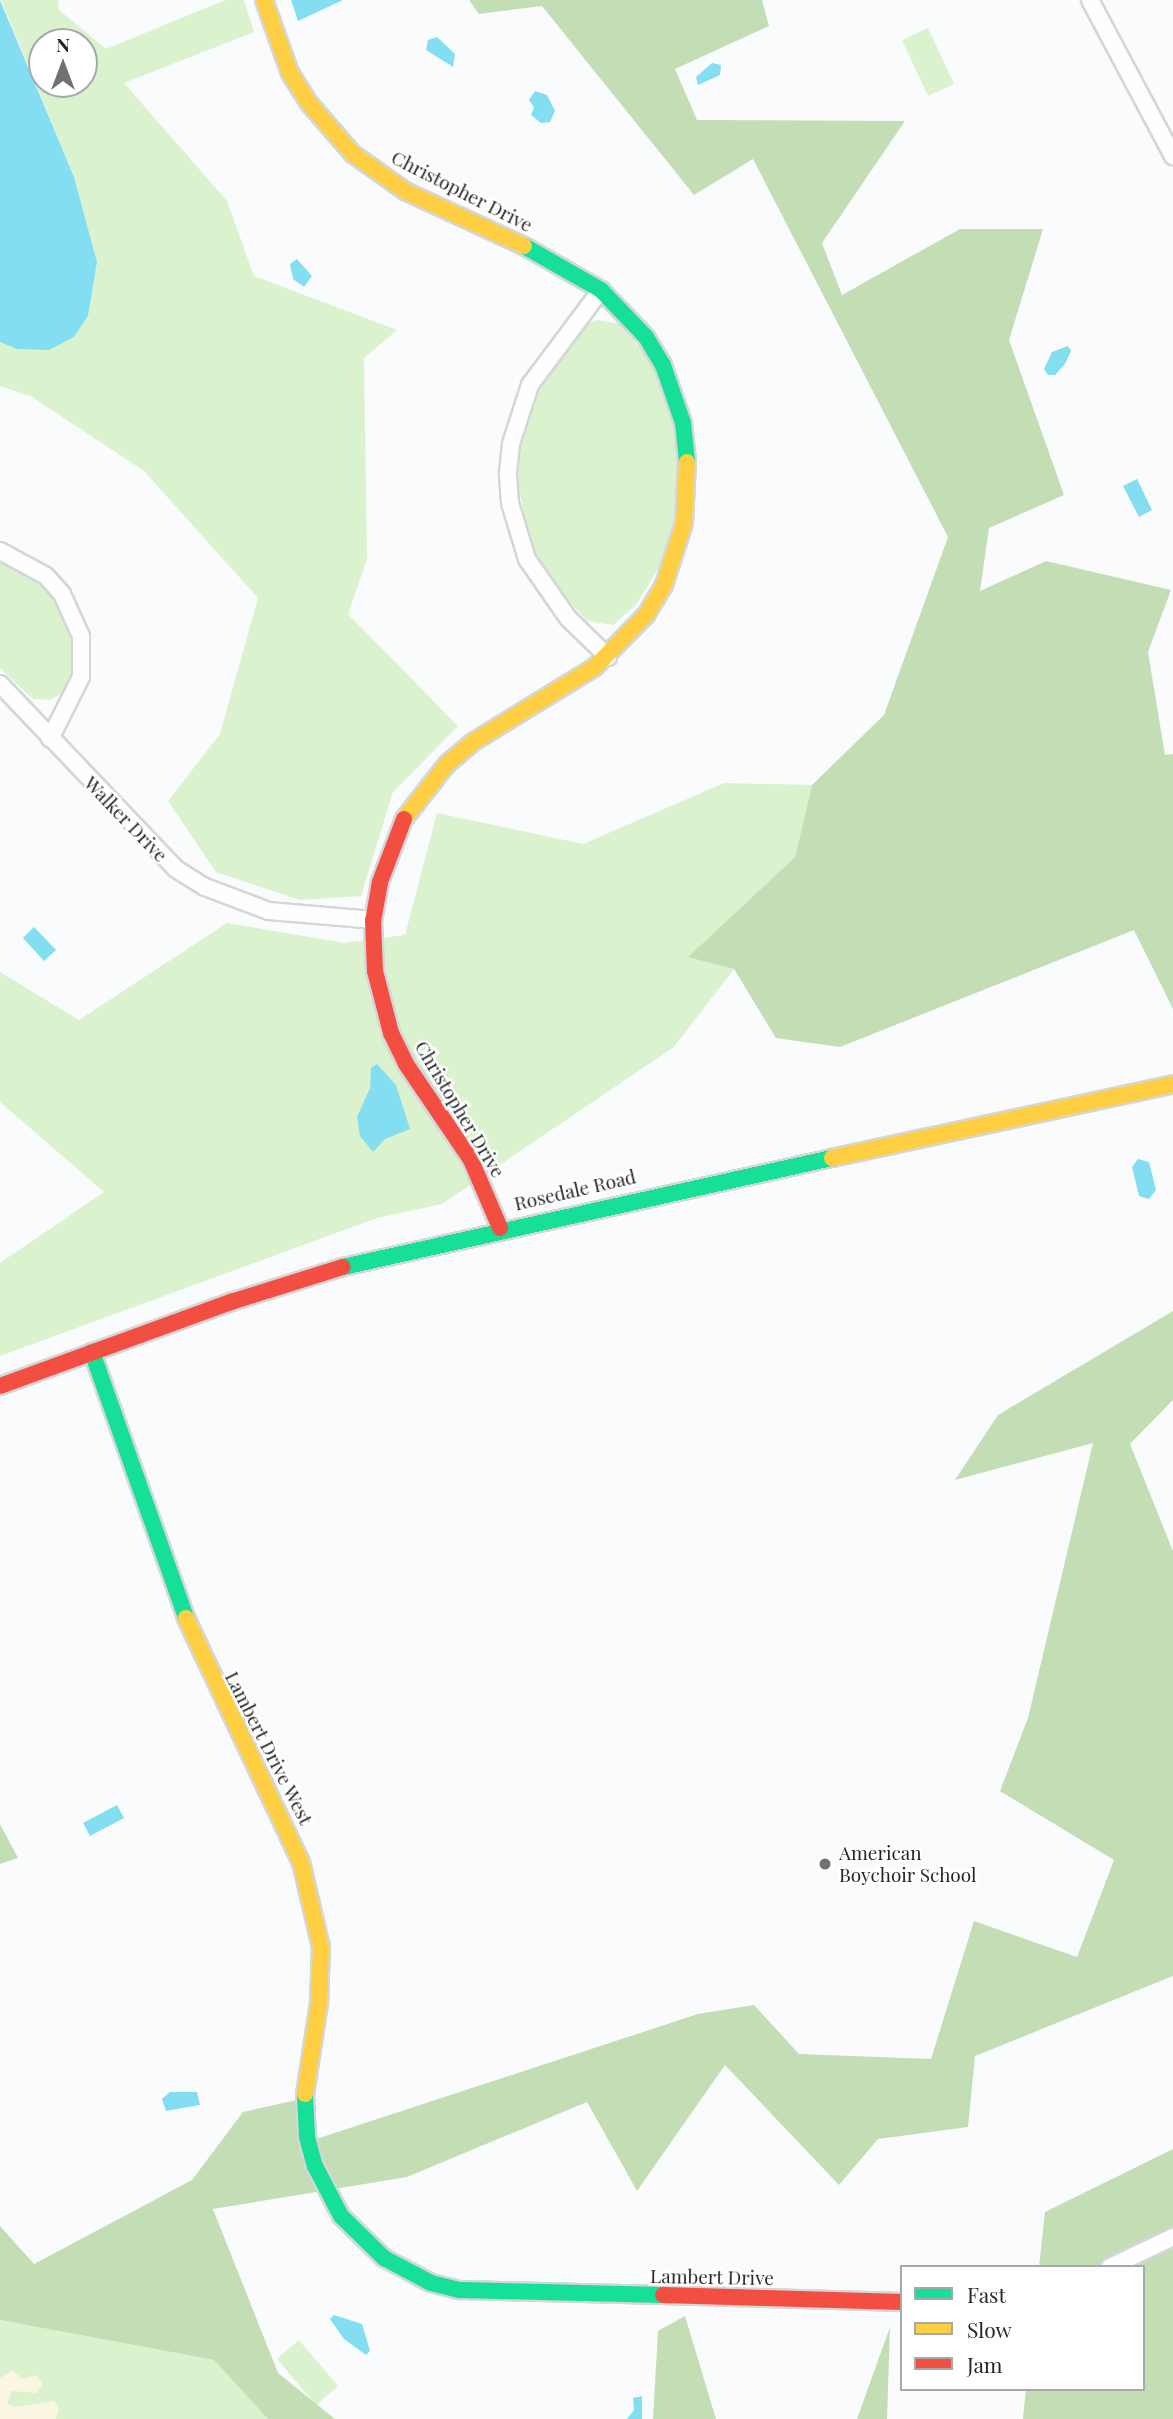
<!DOCTYPE html>
<html>
<head>
<meta charset="utf-8">
<style>
	body { margin:0 }
	#map { position:relative; width:1173px; height:2419px; overflow:hidden; background:#f9fbfd; font-family:"Playfair Display",serif }
	div>[style] { position:absolute }
	.green>* { inset:0; background:#daf2ce }
	.forest>* { inset:0; background:#c3deb4 }
	.sand>* { inset:0; background:#faf6e2 }
	.water>* { inset:0; background:#82def0 }
	.roads { filter:drop-shadow(2px 0 #d4d6d8) drop-shadow(-2px 0 #d4d6d8) drop-shadow(0 2px #d4d6d8) drop-shadow(0 -2px #d4d6d8) }
	.street>* { height:16px; margin:-8px; padding:0 8px; transform-origin:8px; border-radius:8px; background:#fefeff }
	.fast>* { height:16px; margin:-8px; padding:0 8px; transform-origin:8px; border-radius:8px; background:#16e098 }
	.slow>* { height:16px; margin:-8px; padding:0 8px; transform-origin:8px; border-radius:8px; background:#ffcf43 }
	.jam>* { height:16px; margin:-8px; padding:0 8px; transform-origin:8px; border-radius:8px; background:#f24e42 }
	.dots>* { width:19px; height:19px; translate:-50% -50%; box-sizing:border-box; border:4px solid #fff; border-radius:50% }
	span { translate:-50% -50%; white-space:nowrap; text-align:center; line-height:1.15; -webkit-text-stroke:5px #fff; paint-order:stroke }
	.street-label { font-size:19px; color:#242627 }
	.poi-label { font-size:19px; color:#242627 }
	.left { translate:0 -50%; text-align:left }
	.legend { position:absolute; left:900px; top:2265px; width:245px; height:126px; box-sizing:border-box; background:#fff; border:2px solid #a7a8a9; margin:0; padding:9px 12px; list-style:none; font-size:21px; color:#242627 }
	.legend li { display:flex; align-items:center; gap:14px; height:35px }
	.legend b { width:35px; border:2px solid #a7a8a9 }
	.north { position:absolute; left:28px; top:28px; width:70px; height:70px; box-sizing:border-box; background:#fff; border:2px solid #a7a8a9; border-radius:50%; rotate:0deg; font-size:19px; font-weight:700; line-height:28px; text-align:center; color:#242627 }
	.north::after { content:''; display:block; margin:auto; width:24px; height:32px; background:#6f7172; clip-path:polygon(50% 0,100% 100%,50% 72%,0 100%) }
</style>
</head>
<body>
<div id="map">
	<div class="green">
		<div style="clip-path:polygon(evenodd,1px 0,58px 0,59px 10px,106px 49px,225px 0,244px 0,254px 32px,124px 83px,227px 201px,254px 276px,397px 330px,364px 358px,367px 559px,348px 614px,458px 726px,393px 792px,361px 896px,300px 900px,216px 872px,168px 801px,220px 734px,258px 598px,144px 471px,32px 397px,0 386px,0 342px,17px 349px,74px 337px,88px 316px,97px 262px,74px 177px,1px 0,42px 42px,84px 42px,84px 84px,42px 84px,42px 42px)"></div>
		<div style="clip-path:polygon(928px 28px,954px 84px,928px 96px,902px 40px)"></div>
		<div style="clip-path:polygon(597px 320px,621px 324px,651px 362px,680px 447px,676px 518px,661px 564px,636px 605px,613px 625px,587px 621px,548px 577px,530px 541px,517px 481px,520px 439px,533px 396px,585px 324px)"></div>
		<div style="clip-path:polygon(0 558px,44px 584px,61px 606px,72px 638px,74px 671px,66px 691px,50px 700px,33px 699px,0 668px)"></div>
		<div style="clip-path:polygon(724px 783px,812px 785px,795px 857px,689px 956px,734px 969px,674px 1047px,442px 1204px,377px 1218px,0 1356px,0 1263px,104px 1192px,0 1102px,0 972px,79px 1020px,227px 923px,344px 943px,405px 935px,437px 813px,583px 844px)"></div>
		<div style="clip-path:polygon(0 2320px,214px 2360px,268px 2419px,0 2419px)"></div>
		<div style="clip-path:polygon(299px 2340px,338px 2386px,316px 2405px,277px 2359px)"></div>
	</div>
	<div class="forest">
		<div style="clip-path:polygon(469px 0,762px 0,769px 26px,675px 69px,697px 120px,905px 121px,822px 243px,842px 295px,960px 229px,1043px 229px,1009px 340px,1064px 495px,989px 528px,980px 591px,1046px 561px,1171px 590px,1148px 652px,1165px 755px,1173px 754px,1173px 1009px,1134px 930px,840px 1047px,776px 1038px,734px 969px,688px 957px,795px 857px,812px 785px,884px 715px,948px 537px,753px 159px,694px 195px,542px 6px,479px 14px)"></div>
		<div style="clip-path:polygon(1173px 1311px,1173px 1400px,1130px 1444px,1173px 1551px,1173px 1976px,975px 2056px,968px 2127px,878px 2139px,839px 2185px,725px 2065px,637px 2191px,587px 2102px,407px 2177px,213px 2209px,278px 2373px,335px 2419px,268px 2419px,214px 2360px,0 2320px,0 2226px,34px 2264px,192px 2180px,243px 2112px,306px 2098px,307px 2142px,698px 2014px,754px 2005px,799px 2054px,931px 2059px,974px 1921px,1077px 1957px,1114px 1860px,1000px 1791px,1028px 1718px,1093px 1443px,955px 1480px,998px 1415px)"></div>
		<div style="clip-path:polygon(0 1824px,18px 1858px,0 1864px)"></div>
		<div style="clip-path:polygon(1173px 2149px,1173px 2419px,1023px 2419px,1026px 2389px,1143px 2389px,1143px 2267px,1039px 2267px,1045px 2212px)"></div>
		<div style="clip-path:polygon(685px 2316px,716px 2419px,653px 2419px,658px 2331px)"></div>
		<div style="clip-path:polygon(890px 2327px,887px 2419px,857px 2419px)"></div>
	</div>
	<div class="sand">
		<div style="clip-path:polygon(12px 2370px,22px 2379px,36px 2375px,43px 2384px,36px 2393px,12px 2391px,7px 2404px,16px 2407px,54px 2401px,59px 2409px,56px 2419px,0 2419px,0 2378px)"></div>
	</div>
	<div class="water">
		<div style="clip-path:polygon(0 0,74px 177px,97px 262px,88px 316px,74px 337px,49px 350px,17px 349px,0 342px)"></div>
		<div style="clip-path:polygon(291px 0,343px 0,298px 21px)"></div>
		<div style="clip-path:polygon(437px 37px,455px 54px,453px 67px,426px 50px,428px 40px)"></div>
		<div style="clip-path:polygon(712px 63px,721px 65px,720px 75px,698px 85px,696px 77px)"></div>
		<div style="clip-path:polygon(535px 91px,547px 95px,555px 111px,550px 122px,541px 123px,531px 115px,534px 107px,529px 100px)"></div>
		<div style="clip-path:polygon(297px 259px,312px 276px,304px 287px,293px 279px,290px 264px)"></div>
		<div style="clip-path:polygon(1068px 346px,1071px 351px,1065px 364px,1055px 375px,1048px 375px,1044px 369px,1052px 352px)"></div>
		<div style="clip-path:polygon(1137px 479px,1152px 510px,1139px 517px,1123px 486px)"></div>
		<div style="clip-path:polygon(34px 927px,56px 950px,44px 961px,23px 938px)"></div>
		<div style="clip-path:polygon(377px 1064px,396px 1085px,410px 1129px,385px 1139px,373px 1152px,360px 1136px,357px 1117px,370px 1088px,371px 1068px)"></div>
		<div style="clip-path:polygon(1138px 1159px,1149px 1162px,1156px 1190px,1149px 1199px,1139px 1196px,1132px 1167px)"></div>
		<div style="clip-path:polygon(117px 1805px,124px 1818px,90px 1836px,83px 1823px)"></div>
		<div style="clip-path:polygon(170px 2092px,197px 2092px,200px 2105px,166px 2111px,162px 2099px)"></div>
		<div style="clip-path:polygon(334px 2315px,362px 2324px,370px 2351px,366px 2355px,344px 2339px,330px 2319px)"></div>
		<div style="clip-path:polygon(642px 2396px,642px 2419px,627px 2419px,634px 2410px,633px 2398px)"></div>
	</div>
	<div class="roads">
		<div class="street">
			<div style="left:1090px;top:0;width:177px;rotate:62deg"></div>
			<div style="left:601px;top:290px;width:119px;rotate:126.8deg"></div>
			<div style="left:530px;top:385px;width:62px;rotate:107.9deg"></div>
			<div style="left:511px;top:444px;width:31px;rotate:96deg"></div>
			<div style="left:508px;top:475px;width:28px;rotate:86deg"></div>
			<div style="left:510px;top:503px;width:59px;rotate:73.1deg"></div>
			<div style="left:527px;top:559px;width:72px;rotate:55.2deg"></div>
			<div style="left:568px;top:618px;width:56px;rotate:44.3deg"></div>
			<div style="left:0;top:551px;width:52px;rotate:28.5deg"></div>
			<div style="left:46px;top:576px;width:24px;rotate:48deg"></div>
			<div style="left:62px;top:594px;width:46px;rotate:65.7deg"></div>
			<div style="left:81px;top:636px;width:41px;rotate:90deg"></div>
			<div style="left:81px;top:677px;width:69px;rotate:116.6deg"></div>
			<div style="left:0;top:684px;width:255px;rotate:46.4deg"></div>
			<div style="left:176px;top:869px;width:34px;rotate:32deg"></div>
			<div style="left:205px;top:887px;width:68px;rotate:20.6deg"></div>
			<div style="left:269px;top:911px;width:104px;rotate:4.9deg"></div>
			<div style="left:1110px;top:2267px;width:70px;rotate:-25.5deg"></div>
		</div>
		<div class="fast">
			<div style="left:524px;top:246px;width:89px;rotate:29.7deg"></div>
			<div style="left:601px;top:290px;width:65px;rotate:46.2deg"></div>
			<div style="left:646px;top:337px;width:33px;rotate:59deg"></div>
			<div style="left:663px;top:365px;width:61px;rotate:71deg"></div>
			<div style="left:683px;top:423px;width:39px;rotate:84deg"></div>
			<div style="left:343px;top:1267px;width:501px;rotate:-12.57deg"></div>
			<div style="left:92px;top:1352px;width:282px;rotate:70.5deg"></div>
			<div style="left:305px;top:2094px;width:43px;rotate:87.3deg"></div>
			<div style="left:307px;top:2137px;width:30px;rotate:75deg"></div>
			<div style="left:315px;top:2166px;width:56px;rotate:62.5deg"></div>
			<div style="left:341px;top:2216px;width:60px;rotate:44.3deg"></div>
			<div style="left:384px;top:2258px;width:53px;rotate:28deg"></div>
			<div style="left:431px;top:2283px;width:30px;rotate:14deg"></div>
			<div style="left:460px;top:2290px;width:203px;rotate:1.4deg"></div>
		</div>
		<div class="slow">
			<div style="left:264px;top:0;width:77px;rotate:70.4deg"></div>
			<div style="left:290px;top:73px;width:34px;rotate:58deg"></div>
			<div style="left:308px;top:102px;width:69px;rotate:49.1deg"></div>
			<div style="left:353px;top:154px;width:64px;rotate:35.4deg"></div>
			<div style="left:405px;top:191px;width:131px;rotate:24.8deg"></div>
			<div style="left:404px;top:819px;width:70px;rotate:-52deg"></div>
			<div style="left:447px;top:764px;width:34px;rotate:-40deg"></div>
			<div style="left:473px;top:742px;width:143px;rotate:-31.6deg"></div>
			<div style="left:595px;top:667px;width:73px;rotate:-45.6deg"></div>
			<div style="left:646px;top:615px;width:35px;rotate:-59deg"></div>
			<div style="left:664px;top:585px;width:65px;rotate:-72.1deg"></div>
			<div style="left:684px;top:523px;width:61px;rotate:-87.2deg"></div>
			<div style="left:832px;top:1158px;width:349px;rotate:-12.2deg"></div>
			<div style="left:186px;top:1618px;width:270px;rotate:64.8deg"></div>
			<div style="left:301px;top:1862px;width:87px;rotate:76.8deg"></div>
			<div style="left:321px;top:1947px;width:56px;rotate:92deg"></div>
			<div style="left:319px;top:2003px;width:92px;rotate:98.7deg"></div>
		</div>
		<div class="jam">
			<div style="left:404px;top:819px;width:67px;rotate:110.9deg"></div>
			<div style="left:380px;top:882px;width:39px;rotate:100deg"></div>
			<div style="left:373px;top:920px;width:51px;rotate:87.8deg"></div>
			<div style="left:375px;top:971px;width:64px;rotate:75.5deg"></div>
			<div style="left:391px;top:1033px;width:34px;rotate:64deg"></div>
			<div style="left:406px;top:1064px;width:116px;rotate:55.9deg"></div>
			<div style="left:471px;top:1160px;width:74px;rotate:66.9deg"></div>
			<div style="left:0;top:1386px;width:246px;rotate:-20deg"></div>
			<div style="left:231px;top:1302px;width:117px;rotate:-17.4deg"></div>
			<div style="left:663px;top:2295px;width:239px;rotate:1.7deg"></div>
		</div>
	</div>
	<div class="dots">
		<div style="left:825px;top:1864px;background:#6f7172"></div>
	</div>
	<div class="street-label">
		<span style="left:462px;top:191px;rotate:27deg">Christopher Drive</span>
		<span style="left:126px;top:819px;rotate:46deg">Walker Drive</span>
		<span style="left:460px;top:1109px;rotate:59deg">Christopher Drive</span>
		<span style="left:575px;top:1190px;rotate:-13deg">Rosedale Road</span>
		<span style="left:269px;top:1748px;rotate:63deg">Lambert Drive West</span>
		<span style="left:712px;top:2277px;rotate:1deg">Lambert Drive</span>
	</div>
	<div class="poi-label">
		<span class="left" style="left:839px;top:1864px">American<br>Boychoir School</span>
	</div>
	<ul class="legend">
	<li><b style="height:9px;background:#16e098"></b>Fast</li>
	<li><b style="height:9px;background:#ffcf43"></b>Slow</li>
	<li><b style="height:9px;background:#f24e42"></b>Jam</li>
	</ul>
	<div class="north">N</div>
</div>
</body>
</html>
